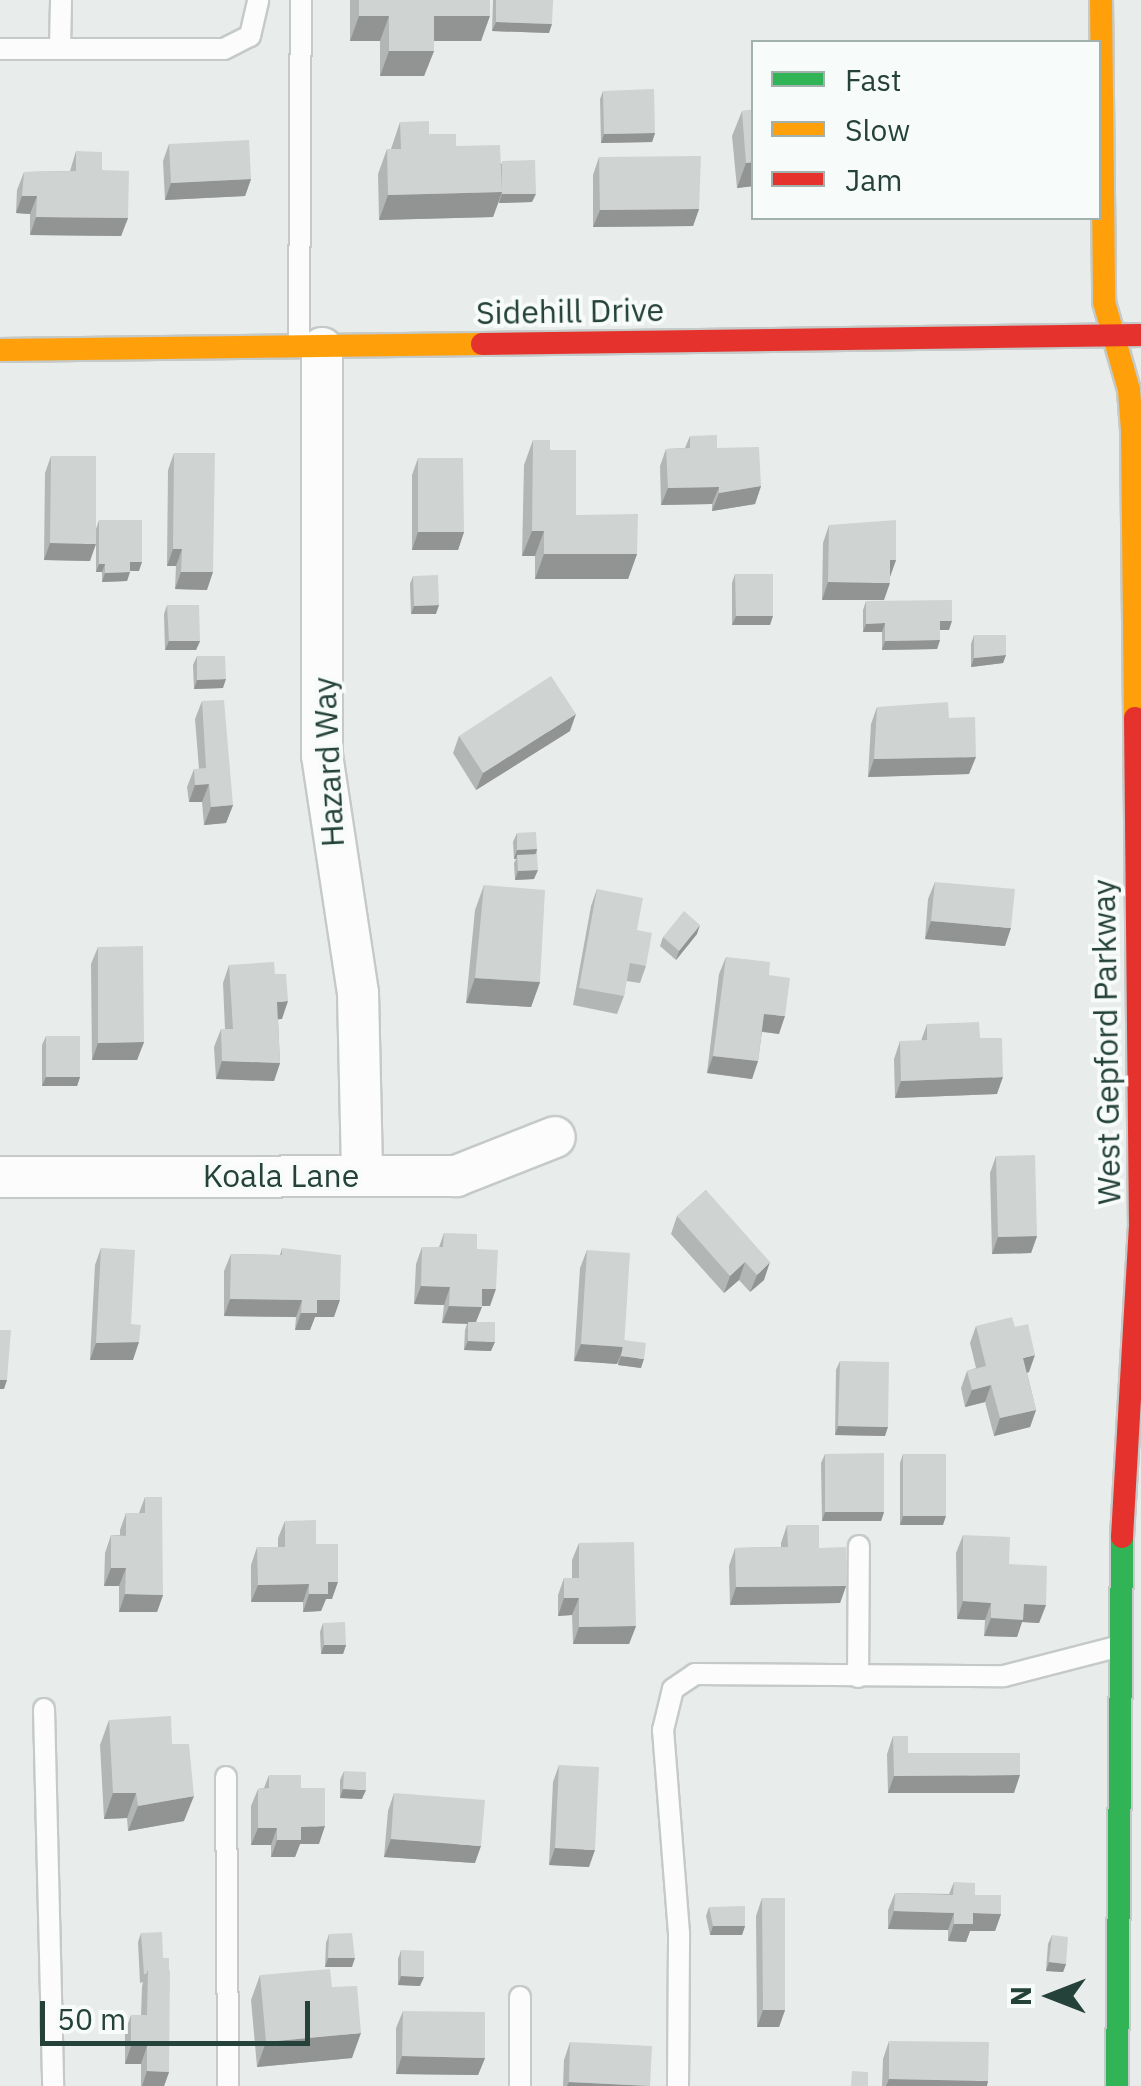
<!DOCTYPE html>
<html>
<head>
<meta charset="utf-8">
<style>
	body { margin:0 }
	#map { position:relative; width:1141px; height:2086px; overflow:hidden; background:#e8edeb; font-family:"IBM Plex Sans",sans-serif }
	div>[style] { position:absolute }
	.roads { filter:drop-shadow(2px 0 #c5cac8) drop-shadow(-2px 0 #c5cac8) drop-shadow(0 2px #c5cac8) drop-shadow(0 -2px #c5cac8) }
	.lane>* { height:20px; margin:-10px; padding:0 10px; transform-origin:10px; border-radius:10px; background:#fcfcfc }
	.street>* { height:40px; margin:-20px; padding:0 20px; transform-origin:20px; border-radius:20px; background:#fcfcfc }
	.fast>* { height:22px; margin:-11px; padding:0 11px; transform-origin:11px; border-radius:11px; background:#30b455 }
	.slow>* { height:22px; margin:-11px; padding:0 11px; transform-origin:11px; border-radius:11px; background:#ff9f0a }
	.jam>* { height:22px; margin:-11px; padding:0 11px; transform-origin:11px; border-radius:11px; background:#e5322d }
	.wall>* { inset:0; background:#b2b6b5 }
	.shaded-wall>* { inset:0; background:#919493 }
	.building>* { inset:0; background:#cfd4d2 }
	span { translate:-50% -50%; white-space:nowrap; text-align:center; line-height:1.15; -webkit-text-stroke:8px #f7fbf9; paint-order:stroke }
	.street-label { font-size:32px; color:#24423a }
	.legend { position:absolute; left:751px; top:40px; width:350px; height:180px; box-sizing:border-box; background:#f7fbf9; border:2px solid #a3b1ad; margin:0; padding:12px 18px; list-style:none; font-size:30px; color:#24423a }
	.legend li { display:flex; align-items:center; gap:20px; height:50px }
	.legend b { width:50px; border:2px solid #a3b1ad }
	.north { position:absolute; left:1001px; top:1946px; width:100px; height:100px; -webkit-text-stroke:8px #f7fbf9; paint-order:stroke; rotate:270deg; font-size:28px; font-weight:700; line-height:40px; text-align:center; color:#24423a }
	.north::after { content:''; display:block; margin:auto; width:35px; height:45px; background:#24423a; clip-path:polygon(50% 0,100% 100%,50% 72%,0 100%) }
	.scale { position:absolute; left:40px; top:2001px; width:270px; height:45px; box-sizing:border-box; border:5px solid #24423a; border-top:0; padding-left:12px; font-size:30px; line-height:35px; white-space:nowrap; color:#24423a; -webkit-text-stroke:8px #f7fbf9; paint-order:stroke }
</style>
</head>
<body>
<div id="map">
	<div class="roads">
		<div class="lane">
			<div style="left:0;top:49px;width:224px"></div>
			<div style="left:224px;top:49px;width:29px;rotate:-27deg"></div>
			<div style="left:250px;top:36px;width:37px;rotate:-77deg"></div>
			<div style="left:60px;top:49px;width:49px;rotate:-88.8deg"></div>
			<div style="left:299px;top:346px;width:346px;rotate:-89.7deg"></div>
			<div style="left:858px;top:1677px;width:131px;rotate:-89.6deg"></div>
			<div style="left:44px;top:1709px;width:377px;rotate:88.6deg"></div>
			<div style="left:226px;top:1777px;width:309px;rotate:89.6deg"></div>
			<div style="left:520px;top:1997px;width:89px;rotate:90deg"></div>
			<div style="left:678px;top:2086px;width:153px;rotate:-89.6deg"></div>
			<div style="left:679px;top:1933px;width:204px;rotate:-94.5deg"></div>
			<div style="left:663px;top:1730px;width:42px;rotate:-76.3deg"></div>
			<div style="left:673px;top:1689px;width:27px;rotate:-34deg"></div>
			<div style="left:695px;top:1674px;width:309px;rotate:0.4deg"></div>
			<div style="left:1004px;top:1676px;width:120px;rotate:-14.5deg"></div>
		</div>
		<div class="street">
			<div style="left:322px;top:348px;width:407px;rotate:90deg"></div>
			<div style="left:322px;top:755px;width:241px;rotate:81.4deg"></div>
			<div style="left:358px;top:993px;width:181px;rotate:88.7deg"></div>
			<div style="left:0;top:1177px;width:456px;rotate:-0.1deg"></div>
			<div style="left:456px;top:1176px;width:106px;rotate:-21.5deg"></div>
		</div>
		<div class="fast">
			<div style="left:1117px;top:2086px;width:549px;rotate:-89.48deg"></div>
		</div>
		<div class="slow">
			<div style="left:1101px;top:0;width:302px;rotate:89.4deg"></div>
			<div style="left:1104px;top:302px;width:91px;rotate:74.1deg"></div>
			<div style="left:1129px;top:390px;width:40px;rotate:85.7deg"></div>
			<div style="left:1132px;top:430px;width:288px;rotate:89.4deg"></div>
			<div style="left:0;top:350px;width:482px;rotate:-0.7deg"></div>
		</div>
		<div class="jam">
			<div style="left:482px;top:344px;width:659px;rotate:-0.78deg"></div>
			<div style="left:1122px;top:1537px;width:309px;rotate:-86.7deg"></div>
			<div style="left:1140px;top:1229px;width:511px;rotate:-90.56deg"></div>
		</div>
	</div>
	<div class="wall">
		<div style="clip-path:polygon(350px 0,490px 0,481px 41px,434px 41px,434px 51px,424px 76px,380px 76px,380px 41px,350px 41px)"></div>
		<div style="clip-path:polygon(493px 0,553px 0,549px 33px,492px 31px)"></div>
		<div style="clip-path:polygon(603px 91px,655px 133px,652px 142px,601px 143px,600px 99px)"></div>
		<div style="clip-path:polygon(754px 110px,754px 186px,737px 188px,732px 136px,742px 111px)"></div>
		<div style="clip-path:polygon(400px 122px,456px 146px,501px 163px,532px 202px,499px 203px,499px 201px,493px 217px,379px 220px,378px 174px,387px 149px,391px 149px)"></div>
		<div style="clip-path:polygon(169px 144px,251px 179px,245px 196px,165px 200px,163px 161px)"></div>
		<div style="clip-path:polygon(76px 151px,102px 170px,128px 218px,121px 236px,30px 235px,30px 214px,16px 213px,17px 190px,24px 172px,70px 171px)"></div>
		<div style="clip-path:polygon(599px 157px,699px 209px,693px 226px,593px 227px,593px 175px)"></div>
		<div style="clip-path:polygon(690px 436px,717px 448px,761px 486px,755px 504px,712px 511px,712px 504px,661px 505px,660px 466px,666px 449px,685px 448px)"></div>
		<div style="clip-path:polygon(533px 440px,550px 450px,576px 515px,637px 554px,628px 579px,535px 579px,535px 556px,522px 556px,524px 465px)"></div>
		<div style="clip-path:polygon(174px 453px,207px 590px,175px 589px,176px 566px,167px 566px,168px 470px)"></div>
		<div style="clip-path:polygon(51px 456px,90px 561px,44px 560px,45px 473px)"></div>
		<div style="clip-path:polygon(418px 458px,464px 532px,458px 550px,412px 550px,412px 475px)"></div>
		<div style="clip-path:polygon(99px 520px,139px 571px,130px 571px,127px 581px,102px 582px,102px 572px,96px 572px,96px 529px)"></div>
		<div style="clip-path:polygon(829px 525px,896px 560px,890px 576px,822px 600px,823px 543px)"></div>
		<div style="clip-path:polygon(735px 574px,770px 625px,732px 625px,732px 583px)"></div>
		<div style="clip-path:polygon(413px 576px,436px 614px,411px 614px,410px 584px)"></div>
		<div style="clip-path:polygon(866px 601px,949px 630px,940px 630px,940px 640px,937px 649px,882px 650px,882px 632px,863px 632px,863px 610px)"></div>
		<div style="clip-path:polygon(167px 605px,200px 641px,196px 650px,165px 650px,164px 614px)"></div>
		<div style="clip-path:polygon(974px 635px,1006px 655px,1003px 663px,971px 667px,971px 644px)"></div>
		<div style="clip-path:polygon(197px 656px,223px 688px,194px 689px,193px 665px)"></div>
		<div style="clip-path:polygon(202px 701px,233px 805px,226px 823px,204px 825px,202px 802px,189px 802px,187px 787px,194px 769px,199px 769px,195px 719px)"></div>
		<div style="clip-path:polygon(877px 707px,949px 718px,969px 774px,868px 777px,871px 724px)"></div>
		<div style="clip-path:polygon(570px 731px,476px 790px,453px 753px,459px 736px)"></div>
		<div style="clip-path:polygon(517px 833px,537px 849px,534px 879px,515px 880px,514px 863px,516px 859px,514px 859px,513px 842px)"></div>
		<div style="clip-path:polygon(935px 882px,1005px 946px,925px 939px,928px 899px)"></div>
		<div style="clip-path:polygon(484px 885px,540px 982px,531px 1007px,466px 1003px,475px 910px)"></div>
		<div style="clip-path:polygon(597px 889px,637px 930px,646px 966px,640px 983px,626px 981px,624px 996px,617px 1014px,573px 1005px,591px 906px)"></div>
		<div style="clip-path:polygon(697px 934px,676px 960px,660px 946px,663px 937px)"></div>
		<div style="clip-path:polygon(98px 947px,144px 1042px,137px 1060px,92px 1060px,91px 964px)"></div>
		<div style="clip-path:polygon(726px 957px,769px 975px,779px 1034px,762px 1032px,758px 1061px,752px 1079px,707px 1073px,719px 974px)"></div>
		<div style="clip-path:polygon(229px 965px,275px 974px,282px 1019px,278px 1019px,280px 1063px,274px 1081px,216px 1079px,214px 1047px,221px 1029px,225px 1029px,223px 983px)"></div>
		<div style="clip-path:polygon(927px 1024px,980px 1038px,997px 1094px,895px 1098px,894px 1059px,900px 1041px,921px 1041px)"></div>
		<div style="clip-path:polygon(46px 1036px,80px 1077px,77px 1086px,42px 1086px,42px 1045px)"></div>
		<div style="clip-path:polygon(996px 1156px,1037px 1236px,1031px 1253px,992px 1254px,990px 1173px)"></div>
		<div style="clip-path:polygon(706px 1190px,764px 1280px,750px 1292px,739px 1280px,724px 1293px,671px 1234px,677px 1216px)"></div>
		<div style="clip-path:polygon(444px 1233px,477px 1249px,490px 1306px,482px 1306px,476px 1322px,491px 1351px,464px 1350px,465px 1330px,467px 1324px,442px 1323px,444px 1305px,414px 1304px,416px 1264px,422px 1247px,439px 1247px)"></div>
		<div style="clip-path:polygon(101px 1248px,131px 1324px,133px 1360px,90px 1360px,95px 1265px)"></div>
		<div style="clip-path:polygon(282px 1248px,334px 1317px,315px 1317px,310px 1330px,295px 1330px,296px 1317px,224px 1316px,224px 1271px,231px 1254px,280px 1255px)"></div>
		<div style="clip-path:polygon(587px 1250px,624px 1340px,641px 1368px,618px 1365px,618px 1361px,617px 1364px,574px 1361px,580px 1268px)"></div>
		<div style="clip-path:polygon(976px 1326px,1029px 1372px,1027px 1373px,1036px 1410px,1030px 1427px,994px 1436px,985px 1402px,965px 1407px,961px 1388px,967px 1371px,976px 1368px,970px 1343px)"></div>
		<div style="clip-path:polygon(840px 1361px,885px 1436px,835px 1435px,836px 1370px)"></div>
		<div style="clip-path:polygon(825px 1454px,884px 1512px,881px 1521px,822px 1521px,821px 1463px)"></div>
		<div style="clip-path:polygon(903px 1454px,943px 1525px,900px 1525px,900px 1463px)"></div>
		<div style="clip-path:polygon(145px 1497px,163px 1595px,157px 1612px,119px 1612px,119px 1586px,104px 1586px,105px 1553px,111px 1535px,120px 1535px,120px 1530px,126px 1513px,139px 1513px)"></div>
		<div style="clip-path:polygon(285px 1521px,316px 1544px,332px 1599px,326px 1599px,321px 1611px,303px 1612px,303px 1602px,251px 1602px,251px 1565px,257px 1547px,278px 1547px,278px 1538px)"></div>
		<div style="clip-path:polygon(787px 1525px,846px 1586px,840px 1603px,730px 1605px,729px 1566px,735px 1548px,781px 1547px,781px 1543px)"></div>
		<div style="clip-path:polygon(963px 1535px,1009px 1564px,1046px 1605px,1039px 1623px,1022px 1622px,1017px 1637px,984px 1636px,985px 1620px,957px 1619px,956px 1553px)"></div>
		<div style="clip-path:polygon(579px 1543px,636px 1626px,629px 1644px,573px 1644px,572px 1615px,558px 1616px,558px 1595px,564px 1578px,572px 1578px,572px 1560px)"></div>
		<div style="clip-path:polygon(323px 1623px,346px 1645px,343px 1654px,321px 1654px,320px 1632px)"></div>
		<div style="clip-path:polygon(109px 1720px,172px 1744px,184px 1821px,128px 1831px,127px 1818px,104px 1819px,100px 1745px)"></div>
		<div style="clip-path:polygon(893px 1736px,908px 1753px,1014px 1793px,888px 1793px,887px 1754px)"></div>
		<div style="clip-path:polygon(559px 1765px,589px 1867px,549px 1865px,553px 1782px)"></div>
		<div style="clip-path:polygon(344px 1771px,362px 1799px,340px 1798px,340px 1780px)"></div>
		<div style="clip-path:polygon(269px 1775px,301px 1788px,319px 1844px,300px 1844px,295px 1857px,271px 1857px,271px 1845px,251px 1845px,251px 1806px,258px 1789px,264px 1788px)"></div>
		<div style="clip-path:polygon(394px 1793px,475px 1863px,384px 1857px,388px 1811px)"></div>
		<div style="clip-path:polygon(954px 1882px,975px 1895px,1001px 1914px,995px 1931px,970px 1931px,966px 1942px,948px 1941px,948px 1930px,888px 1929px,888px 1910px,895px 1893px,949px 1894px)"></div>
		<div style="clip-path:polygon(762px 1898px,785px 2010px,779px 2027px,757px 2027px,756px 1916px)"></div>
		<div style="clip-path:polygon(709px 1907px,745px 1926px,742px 1935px,710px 1935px,706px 1916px)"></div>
		<div style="clip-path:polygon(141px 1933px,169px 2072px,164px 2086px,141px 2086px,141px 2064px,125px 2064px,125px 2032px,131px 2015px,141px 2015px,142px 1987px,143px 1982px,140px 1983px,138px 1942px)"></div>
		<div style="clip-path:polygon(329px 1934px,352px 1967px,325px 1967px,326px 1943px)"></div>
		<div style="clip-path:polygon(1052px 1935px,1066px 1964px,1063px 1972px,1046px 1971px,1048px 1944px)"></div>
		<div style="clip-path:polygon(401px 1950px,420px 1986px,398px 1985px,398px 1959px)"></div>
		<div style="clip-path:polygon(260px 1975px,332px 1987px,352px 2058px,257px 2067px,251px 2000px)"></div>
		<div style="clip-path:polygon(403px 2011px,485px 2058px,478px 2075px,396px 2074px,396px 2028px)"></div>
		<div style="clip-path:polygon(889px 2041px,987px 2086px,882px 2086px,883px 2059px)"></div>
		<div style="clip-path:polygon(570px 2042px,650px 2086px,563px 2086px,564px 2060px)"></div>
	</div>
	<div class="shaded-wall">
		<div style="clip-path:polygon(359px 16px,389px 16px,380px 41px,350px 41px)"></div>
		<div style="clip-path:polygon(434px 16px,490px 16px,481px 41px,425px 41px)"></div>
		<div style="clip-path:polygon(496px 22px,552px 24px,549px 33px,492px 31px)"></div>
		<div style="clip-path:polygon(389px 51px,434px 51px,424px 76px,380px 76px)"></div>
		<div style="clip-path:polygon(655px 133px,652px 142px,601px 143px,604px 134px)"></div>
		<div style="clip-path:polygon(754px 162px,754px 186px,737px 188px,746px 163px)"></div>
		<div style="clip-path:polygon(251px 179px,245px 196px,165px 200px,171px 183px)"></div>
		<div style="clip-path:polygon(502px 192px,493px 217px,379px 220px,388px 195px)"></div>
		<div style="clip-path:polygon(502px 194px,536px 194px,532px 202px,499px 203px)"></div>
		<div style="clip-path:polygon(22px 196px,37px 196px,30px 214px,16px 213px)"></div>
		<div style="clip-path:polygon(699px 209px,693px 226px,593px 227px,600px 210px)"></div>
		<div style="clip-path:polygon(36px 217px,128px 218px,121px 236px,30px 235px)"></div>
		<div style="clip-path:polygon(761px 486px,755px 504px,712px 511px,719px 493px)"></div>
		<div style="clip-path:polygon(719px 487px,712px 504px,661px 505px,668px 488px)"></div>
		<div style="clip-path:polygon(532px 531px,544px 531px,535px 556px,522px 556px)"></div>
		<div style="clip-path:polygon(418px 532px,464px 532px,458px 550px,412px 550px)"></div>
		<div style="clip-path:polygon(50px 543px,96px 544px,90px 561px,44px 560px)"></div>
		<div style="clip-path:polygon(173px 549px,182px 549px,176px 566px,167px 566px)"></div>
		<div style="clip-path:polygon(544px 554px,637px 554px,628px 579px,535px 579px)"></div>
		<div style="clip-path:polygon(890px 560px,896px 560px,890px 577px)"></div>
		<div style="clip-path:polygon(130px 562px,142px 562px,139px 571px,127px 571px)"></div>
		<div style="clip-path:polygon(99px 564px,105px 564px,102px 572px,96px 572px)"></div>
		<div style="clip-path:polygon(130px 572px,127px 581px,102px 582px,105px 573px)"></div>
		<div style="clip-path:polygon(181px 572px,213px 572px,207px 590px,175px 589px)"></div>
		<div style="clip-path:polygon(828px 582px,890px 583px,884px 600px,822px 600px)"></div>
		<div style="clip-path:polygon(439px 605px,436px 614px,411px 614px,414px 606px)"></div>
		<div style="clip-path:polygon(736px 616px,773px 616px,770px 625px,732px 625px)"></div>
		<div style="clip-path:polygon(940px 621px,952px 621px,949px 630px,937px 630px)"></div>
		<div style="clip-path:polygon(885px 623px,882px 632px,863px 632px,866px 624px)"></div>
		<div style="clip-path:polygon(940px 640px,937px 649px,882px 650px,885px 641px)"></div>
		<div style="clip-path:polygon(169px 641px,200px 641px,196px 650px,165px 650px)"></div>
		<div style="clip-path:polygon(1006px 655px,1003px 663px,971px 667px,974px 658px)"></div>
		<div style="clip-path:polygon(226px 679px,223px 688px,194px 689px,197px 680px)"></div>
		<div style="clip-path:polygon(576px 714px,570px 731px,476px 790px,483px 773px)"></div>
		<div style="clip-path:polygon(976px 757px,969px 774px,868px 777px,874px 759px)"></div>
		<div style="clip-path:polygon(209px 784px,202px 802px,189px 802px,195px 785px)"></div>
		<div style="clip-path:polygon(233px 805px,226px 823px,204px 825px,211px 807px)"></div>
		<div style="clip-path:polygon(537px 849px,534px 858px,517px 855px,516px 859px,514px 859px,517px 850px)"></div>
		<div style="clip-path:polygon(538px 870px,534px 879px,515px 880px,518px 871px)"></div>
		<div style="clip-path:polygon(931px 921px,1011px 928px,1005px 946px,925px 939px)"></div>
		<div style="clip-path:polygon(700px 925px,697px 934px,676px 960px,679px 951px)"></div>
		<div style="clip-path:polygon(475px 978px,540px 982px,531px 1007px,466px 1003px)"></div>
		<div style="clip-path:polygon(288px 1001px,282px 1019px,270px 1020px,277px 1002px)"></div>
		<div style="clip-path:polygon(764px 1014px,785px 1016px,779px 1034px,758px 1031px)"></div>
		<div style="clip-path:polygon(144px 1042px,137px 1060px,92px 1060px,98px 1043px)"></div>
		<div style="clip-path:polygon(713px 1056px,758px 1061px,752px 1079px,707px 1073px)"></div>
		<div style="clip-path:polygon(222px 1061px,280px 1063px,274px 1081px,216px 1079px)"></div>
		<div style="clip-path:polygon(46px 1077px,80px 1077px,77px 1086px,42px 1086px)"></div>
		<div style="clip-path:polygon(1003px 1077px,997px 1094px,895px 1098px,901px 1081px)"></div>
		<div style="clip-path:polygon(1037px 1236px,1031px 1253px,992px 1254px,998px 1237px)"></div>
		<div style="clip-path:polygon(745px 1262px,739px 1280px,724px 1293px,730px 1276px)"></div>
		<div style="clip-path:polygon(770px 1262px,764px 1280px,750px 1292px,757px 1275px)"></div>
		<div style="clip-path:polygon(421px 1286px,450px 1287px,444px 1305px,414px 1304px)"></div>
		<div style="clip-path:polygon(482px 1289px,496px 1289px,490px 1306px,476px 1306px)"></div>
		<div style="clip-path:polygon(230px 1299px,302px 1300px,296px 1317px,224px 1316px)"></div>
		<div style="clip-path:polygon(317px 1300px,340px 1300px,334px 1317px,315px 1317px,310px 1330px,295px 1330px,301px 1313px)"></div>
		<div style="clip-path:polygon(449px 1306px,482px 1307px,475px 1324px,442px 1323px)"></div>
		<div style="clip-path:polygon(468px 1341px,495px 1342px,491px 1351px,464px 1350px)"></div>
		<div style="clip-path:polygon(139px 1342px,133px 1360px,90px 1360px,96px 1343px)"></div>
		<div style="clip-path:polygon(581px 1344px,624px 1347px,617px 1364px,574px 1361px)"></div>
		<div style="clip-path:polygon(1035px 1355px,1029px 1372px,1017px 1375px,1023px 1358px)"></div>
		<div style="clip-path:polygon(621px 1356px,644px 1359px,641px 1368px,618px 1365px)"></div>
		<div style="clip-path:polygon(0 1380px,7px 1380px,4px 1389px,0 1389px)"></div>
		<div style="clip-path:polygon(991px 1385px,985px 1402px,965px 1407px,972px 1390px)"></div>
		<div style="clip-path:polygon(1036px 1410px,1030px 1427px,994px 1436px,1000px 1418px)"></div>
		<div style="clip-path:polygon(838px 1426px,888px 1427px,885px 1436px,835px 1435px)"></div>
		<div style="clip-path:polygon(825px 1512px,884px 1512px,881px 1521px,822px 1521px)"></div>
		<div style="clip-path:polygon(903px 1516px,946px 1516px,943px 1525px,900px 1525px)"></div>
		<div style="clip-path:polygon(111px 1568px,126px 1568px,119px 1586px,104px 1586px)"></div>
		<div style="clip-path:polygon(328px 1582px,338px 1582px,332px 1599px,326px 1599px,321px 1611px,303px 1612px,309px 1594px)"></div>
		<div style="clip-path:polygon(309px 1584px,303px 1602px,251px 1602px,258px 1585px)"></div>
		<div style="clip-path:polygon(846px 1586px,840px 1603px,730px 1605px,736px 1587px)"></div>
		<div style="clip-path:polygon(125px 1594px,163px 1595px,157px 1612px,119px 1612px)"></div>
		<div style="clip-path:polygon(564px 1598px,579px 1598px,572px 1615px,558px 1616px)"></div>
		<div style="clip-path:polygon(963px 1601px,991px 1603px,985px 1620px,957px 1619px)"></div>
		<div style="clip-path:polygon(1024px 1604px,1046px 1605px,1039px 1623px,1022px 1622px,1017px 1637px,984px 1636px,991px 1618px)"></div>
		<div style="clip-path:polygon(636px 1626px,629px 1644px,573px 1644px,579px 1627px)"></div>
		<div style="clip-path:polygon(324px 1645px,346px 1645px,343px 1654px,321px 1654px)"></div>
		<div style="clip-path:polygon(1020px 1775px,1014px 1793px,888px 1793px,894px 1776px)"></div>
		<div style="clip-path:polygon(343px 1789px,366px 1790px,362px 1799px,340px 1798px)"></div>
		<div style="clip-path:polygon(113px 1793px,136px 1793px,127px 1818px,104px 1819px)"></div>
		<div style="clip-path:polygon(194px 1796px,184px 1821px,128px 1831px,138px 1806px)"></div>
		<div style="clip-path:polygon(325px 1826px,319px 1844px,300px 1844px,295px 1857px,271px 1857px,277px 1840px,301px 1827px)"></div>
		<div style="clip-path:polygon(258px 1828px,277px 1828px,271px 1845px,251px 1845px)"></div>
		<div style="clip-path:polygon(391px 1839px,481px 1846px,475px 1863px,384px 1857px)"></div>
		<div style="clip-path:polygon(555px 1848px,595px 1850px,589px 1867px,549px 1865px)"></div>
		<div style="clip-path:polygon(894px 1911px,954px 1913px,948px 1930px,888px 1929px)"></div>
		<div style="clip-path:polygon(973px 1913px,1001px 1914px,995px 1931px,970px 1931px,966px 1942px,948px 1941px,954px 1924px)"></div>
		<div style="clip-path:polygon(713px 1926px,745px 1926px,742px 1935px,710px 1935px)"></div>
		<div style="clip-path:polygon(328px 1958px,355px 1958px,352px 1967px,325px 1967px)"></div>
		<div style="clip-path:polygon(1049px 1962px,1066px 1964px,1063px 1972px,1046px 1971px)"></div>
		<div style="clip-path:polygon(401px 1976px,424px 1977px,420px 1986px,398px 1985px)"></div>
		<div style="clip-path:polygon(763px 2010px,785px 2010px,779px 2027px,757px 2027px)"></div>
		<div style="clip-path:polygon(361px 2033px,352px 2058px,257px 2067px,266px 2042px)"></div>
		<div style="clip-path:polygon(131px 2046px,147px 2046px,141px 2064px,125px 2064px)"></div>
		<div style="clip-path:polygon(402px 2056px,485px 2058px,478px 2075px,396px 2074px)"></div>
		<div style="clip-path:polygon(147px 2071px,169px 2072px,164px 2086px,142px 2086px)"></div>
		<div style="clip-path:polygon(889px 2079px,988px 2081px,987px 2086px,886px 2086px)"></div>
		<div style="clip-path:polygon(569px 2082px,650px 2086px,567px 2086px)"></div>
	</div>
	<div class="building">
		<div style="clip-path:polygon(359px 0,490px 0,490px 16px,434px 16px,434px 51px,389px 51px,389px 16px,359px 16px)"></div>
		<div style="clip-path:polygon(496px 0,553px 0,552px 24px,496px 22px)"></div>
		<div style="clip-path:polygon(654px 89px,655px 133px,604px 134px,603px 91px)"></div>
		<div style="clip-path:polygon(754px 110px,754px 162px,746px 163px,742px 111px)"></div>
		<div style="clip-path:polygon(429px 121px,429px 134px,456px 134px,456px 146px,500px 145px,502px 192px,388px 195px,387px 149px,401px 149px,400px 122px)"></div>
		<div style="clip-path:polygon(249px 140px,251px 179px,171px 183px,169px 144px)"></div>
		<div style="clip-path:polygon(76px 151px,102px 152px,102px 170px,129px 171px,128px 218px,36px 217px,37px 196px,22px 196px,24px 172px,76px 171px)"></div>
		<div style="clip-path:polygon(701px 156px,699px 209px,600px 210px,599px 157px)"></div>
		<div style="clip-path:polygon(535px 160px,536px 194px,502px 194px,502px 161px)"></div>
		<div style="clip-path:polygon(717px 435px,717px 448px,759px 447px,761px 486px,719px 493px,719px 487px,668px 488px,666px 449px,690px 448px,690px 436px)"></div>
		<div style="clip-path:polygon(533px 440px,550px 440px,550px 450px,576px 450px,576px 515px,638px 514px,637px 554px,544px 554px,544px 531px,532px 531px)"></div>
		<div style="clip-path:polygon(174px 453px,215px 453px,213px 572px,181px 572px,182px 549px,173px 549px)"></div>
		<div style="clip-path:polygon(51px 456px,96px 456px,96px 544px,50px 543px)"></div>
		<div style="clip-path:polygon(418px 458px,463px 458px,464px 532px,418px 532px)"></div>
		<div style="clip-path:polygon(99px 520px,142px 520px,142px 562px,130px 562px,130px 572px,105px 573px,105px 564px,99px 564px)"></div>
		<div style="clip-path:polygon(896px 520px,896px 560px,890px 560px,890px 583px,828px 582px,829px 525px)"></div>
		<div style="clip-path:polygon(735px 574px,773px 574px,773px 616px,736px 616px)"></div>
		<div style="clip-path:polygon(438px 575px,439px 605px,414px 606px,413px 576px)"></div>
		<div style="clip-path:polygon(952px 600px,952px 621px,940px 621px,940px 640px,885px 641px,885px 623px,866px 624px,866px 601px)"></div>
		<div style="clip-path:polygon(167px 605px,199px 605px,200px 641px,169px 641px)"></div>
		<div style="clip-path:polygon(974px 635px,1006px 635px,1006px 655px,974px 658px)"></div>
		<div style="clip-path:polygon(197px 656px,225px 656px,226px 679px,197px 680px)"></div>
		<div style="clip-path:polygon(551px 676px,576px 714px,483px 773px,459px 736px)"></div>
		<div style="clip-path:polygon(224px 700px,233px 805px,211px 807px,209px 784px,195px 785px,194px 769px,206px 768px,202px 701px)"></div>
		<div style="clip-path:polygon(948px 702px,949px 718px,975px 717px,976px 757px,874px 759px,877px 707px)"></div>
		<div style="clip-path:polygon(536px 832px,537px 849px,517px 850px,517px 833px)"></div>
		<div style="clip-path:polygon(537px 854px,538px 870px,518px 871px,517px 855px)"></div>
		<div style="clip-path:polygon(935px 882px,1015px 889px,1011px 928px,931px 921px)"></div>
		<div style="clip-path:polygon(484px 885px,545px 890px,540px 982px,475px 978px)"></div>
		<div style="clip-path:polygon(597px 889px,643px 898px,637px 930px,652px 933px,646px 966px,630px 963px,624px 996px,579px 988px)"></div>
		<div style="clip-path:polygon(684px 911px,700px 925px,679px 951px,663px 937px)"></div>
		<div style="clip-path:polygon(143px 946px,144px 1042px,98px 1043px,98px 947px)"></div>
		<div style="clip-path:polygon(726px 957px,770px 962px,769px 975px,790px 978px,785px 1016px,764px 1014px,758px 1061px,713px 1056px)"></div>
		<div style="clip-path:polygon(274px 962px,275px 974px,286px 974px,288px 1001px,277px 1002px,280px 1063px,222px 1061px,221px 1029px,233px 1029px,229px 965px)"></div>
		<div style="clip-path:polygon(979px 1022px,980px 1038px,1002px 1038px,1003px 1077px,901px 1081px,900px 1041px,927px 1040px,927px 1024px)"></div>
		<div style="clip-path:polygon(46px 1036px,80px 1036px,80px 1077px,46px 1077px)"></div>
		<div style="clip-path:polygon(1035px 1155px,1037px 1236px,998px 1237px,996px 1156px)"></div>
		<div style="clip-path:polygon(706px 1190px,770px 1262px,757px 1275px,745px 1262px,730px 1276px,677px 1216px)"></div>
		<div style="clip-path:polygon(444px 1233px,477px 1234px,477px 1249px,498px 1250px,496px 1289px,482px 1289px,482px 1307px,449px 1306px,450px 1287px,421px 1286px,422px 1247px,443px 1247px)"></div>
		<div style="clip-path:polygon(101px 1248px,135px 1250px,131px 1324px,141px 1325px,139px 1342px,96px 1343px)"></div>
		<div style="clip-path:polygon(282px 1248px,341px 1255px,340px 1300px,317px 1300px,317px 1313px,301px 1313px,302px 1300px,230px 1299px,231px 1254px,282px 1255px)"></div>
		<div style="clip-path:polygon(587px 1250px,630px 1253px,624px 1347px,581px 1344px)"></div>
		<div style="clip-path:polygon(1012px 1317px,1015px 1327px,1028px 1324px,1035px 1355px,1023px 1358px,1036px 1410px,1000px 1418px,991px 1385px,972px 1390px,967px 1371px,986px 1366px,976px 1326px)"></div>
		<div style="clip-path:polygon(468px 1322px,495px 1322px,495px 1342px,468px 1341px)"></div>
		<div style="clip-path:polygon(0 1330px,11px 1330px,7px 1380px,0 1380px)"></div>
		<div style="clip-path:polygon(624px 1340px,646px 1343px,644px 1359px,621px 1356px)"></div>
		<div style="clip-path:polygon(840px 1361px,889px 1362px,888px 1427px,838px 1426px)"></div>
		<div style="clip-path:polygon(884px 1453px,884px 1512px,825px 1512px,825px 1454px)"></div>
		<div style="clip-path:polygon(903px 1454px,946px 1454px,946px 1516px,903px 1516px)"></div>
		<div style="clip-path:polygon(145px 1497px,162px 1497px,163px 1595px,125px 1594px,126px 1568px,111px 1568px,111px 1535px,126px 1536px,126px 1513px,145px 1513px)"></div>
		<div style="clip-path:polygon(316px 1520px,316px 1544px,338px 1544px,338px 1582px,328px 1582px,328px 1594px,309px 1594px,309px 1584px,258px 1585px,257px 1547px,285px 1547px,285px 1521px)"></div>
		<div style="clip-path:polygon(787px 1525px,819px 1525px,819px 1548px,846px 1547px,846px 1586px,736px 1587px,735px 1548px,788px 1547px)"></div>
		<div style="clip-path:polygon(963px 1535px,1010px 1537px,1009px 1564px,1047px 1566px,1046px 1605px,1024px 1604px,1023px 1620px,991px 1618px,991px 1603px,963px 1601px)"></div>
		<div style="clip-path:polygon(634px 1542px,636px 1626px,579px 1627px,579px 1598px,564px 1598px,564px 1578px,579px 1578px,579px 1543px)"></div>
		<div style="clip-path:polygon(345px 1622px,346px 1645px,324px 1645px,323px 1623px)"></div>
		<div style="clip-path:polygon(171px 1716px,172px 1744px,189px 1744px,194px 1796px,138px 1806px,136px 1793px,113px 1793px,109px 1720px)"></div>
		<div style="clip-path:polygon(893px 1736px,908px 1736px,908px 1753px,1020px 1753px,1020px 1775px,894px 1776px)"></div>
		<div style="clip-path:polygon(559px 1765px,599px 1767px,595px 1850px,555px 1848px)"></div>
		<div style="clip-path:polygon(344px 1771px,366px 1772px,366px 1790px,343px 1789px)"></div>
		<div style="clip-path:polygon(269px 1775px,301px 1775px,301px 1788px,325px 1788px,325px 1826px,301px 1827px,301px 1840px,277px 1840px,277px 1828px,258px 1828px,258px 1789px,269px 1788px)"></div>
		<div style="clip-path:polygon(394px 1793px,485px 1800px,481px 1846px,391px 1839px)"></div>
		<div style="clip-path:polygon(954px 1882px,975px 1883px,975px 1895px,1001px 1895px,1001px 1914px,973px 1913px,973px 1924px,954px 1924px,954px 1913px,894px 1911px,895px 1893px,953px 1895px)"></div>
		<div style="clip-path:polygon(762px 1898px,785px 1898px,785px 2010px,763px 2010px)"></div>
		<div style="clip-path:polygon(745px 1906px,745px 1926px,713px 1926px,709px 1907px)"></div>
		<div style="clip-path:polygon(162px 1932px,163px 1958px,169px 1958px,169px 1970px,148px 1970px,146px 1974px,144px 1974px,141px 1933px)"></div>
		<div style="clip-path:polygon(352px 1933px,355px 1958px,328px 1958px,329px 1934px)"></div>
		<div style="clip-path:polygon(1052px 1935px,1068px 1937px,1066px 1964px,1049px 1962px)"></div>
		<div style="clip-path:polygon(401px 1950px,424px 1951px,424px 1977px,401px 1976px)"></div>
		<div style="clip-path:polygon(330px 1969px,332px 1987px,357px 1986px,361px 2033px,266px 2042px,260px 1975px)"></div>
		<div style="clip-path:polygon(148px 1970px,170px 1970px,169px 2072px,147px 2071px,147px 2046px,131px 2046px,131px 2015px,147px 2015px)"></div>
		<div style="clip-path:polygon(403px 2011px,485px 2012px,485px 2058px,402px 2056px)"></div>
		<div style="clip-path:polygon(889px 2041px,989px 2042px,988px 2081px,889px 2079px)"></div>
		<div style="clip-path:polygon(570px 2042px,652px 2046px,650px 2086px,569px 2082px)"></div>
		<div style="clip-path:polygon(852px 2071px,868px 2072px,868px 2086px,851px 2086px)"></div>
	</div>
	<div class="street-label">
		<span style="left:570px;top:311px;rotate:-1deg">Sidehill Drive</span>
		<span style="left:328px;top:762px;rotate:-93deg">Hazard Way</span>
		<span style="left:1106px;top:1042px;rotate:-91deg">West Gepford Parkway</span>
		<span style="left:281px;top:1175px">Koala Lane</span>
	</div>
	<ul class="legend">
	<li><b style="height:12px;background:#30b455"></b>Fast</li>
	<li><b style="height:12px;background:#ff9f0a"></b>Slow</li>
	<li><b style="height:12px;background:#e5322d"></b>Jam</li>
	</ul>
	<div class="north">N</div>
	<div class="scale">50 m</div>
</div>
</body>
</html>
